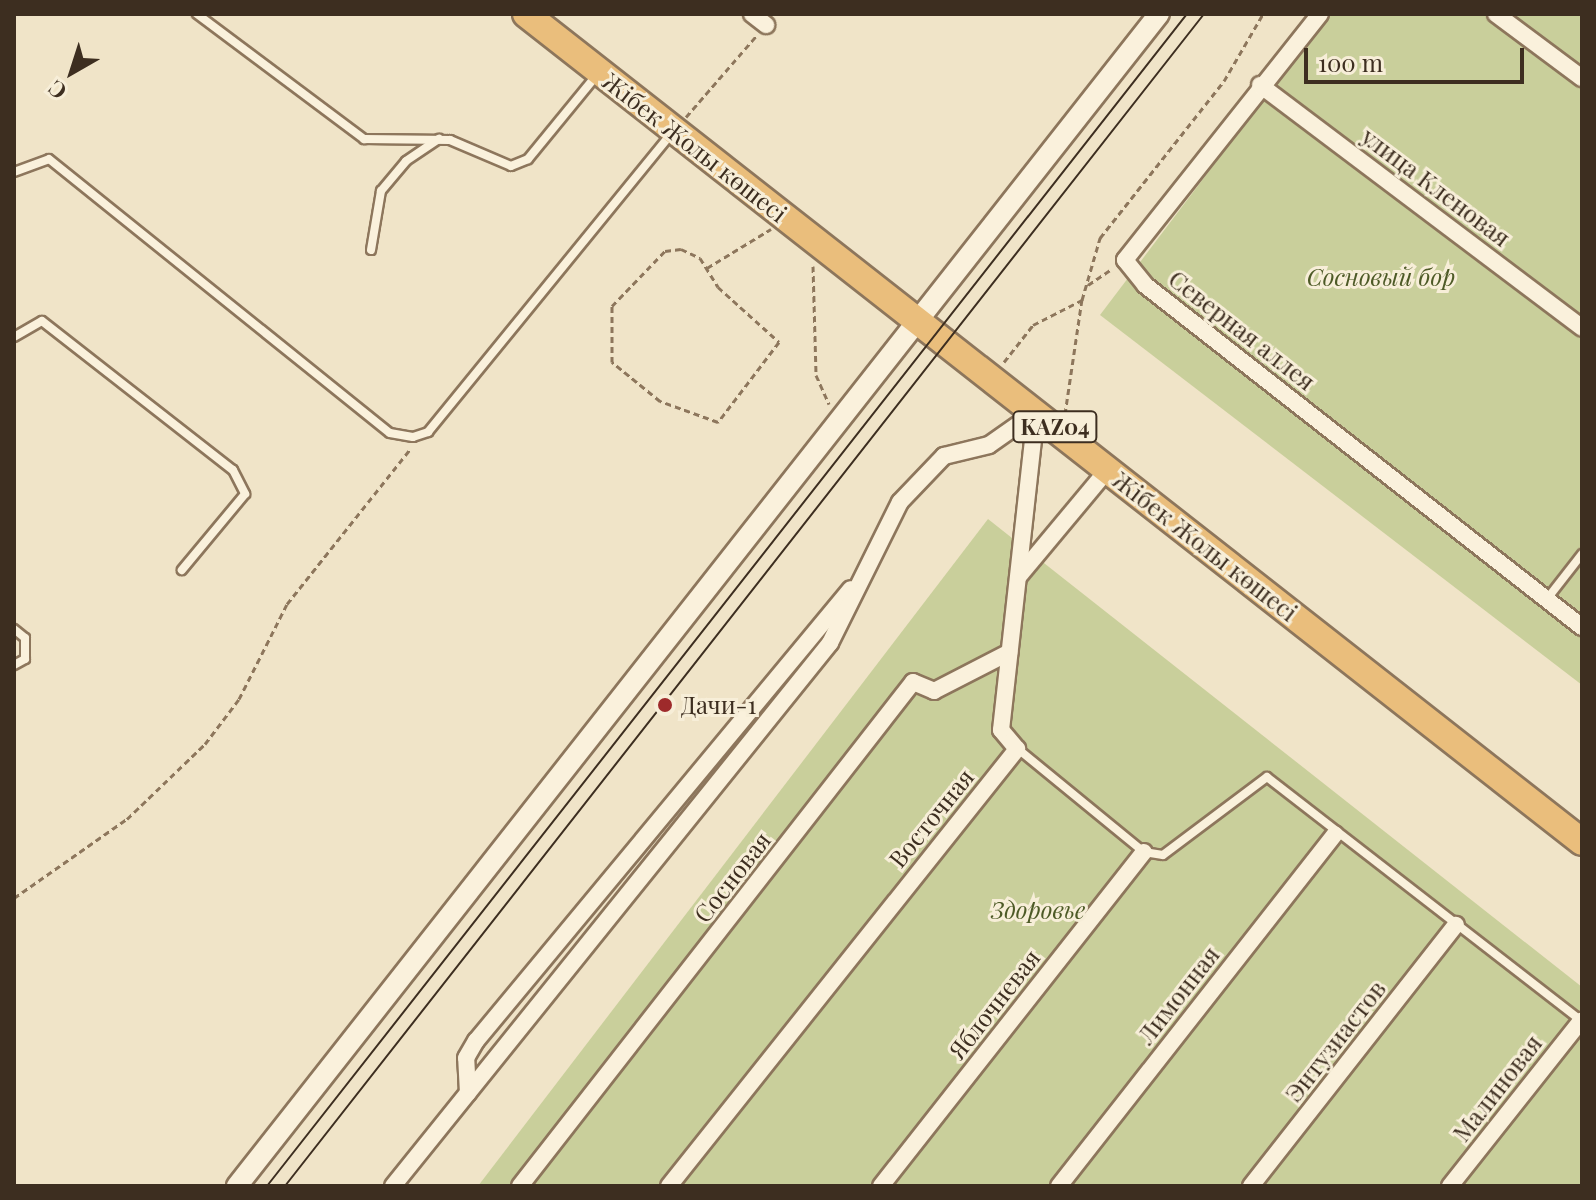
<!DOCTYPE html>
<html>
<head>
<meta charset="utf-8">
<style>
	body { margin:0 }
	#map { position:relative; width:1596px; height:1200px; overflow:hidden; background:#f0e4c8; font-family:"Playfair Display",serif }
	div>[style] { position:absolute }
	.green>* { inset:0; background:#c9cf9b }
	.path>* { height:3px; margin-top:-1.5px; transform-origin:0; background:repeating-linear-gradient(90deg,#8d765c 0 6px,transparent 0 10px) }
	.roads { filter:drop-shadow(2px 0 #8d765c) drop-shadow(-2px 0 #8d765c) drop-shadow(0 2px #8d765c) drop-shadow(0 -2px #8d765c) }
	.service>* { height:8px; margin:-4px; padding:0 4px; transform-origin:4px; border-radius:4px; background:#faf1dc }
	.minor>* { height:16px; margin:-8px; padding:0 8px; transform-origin:8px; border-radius:8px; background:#faf1dc }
	.tertiary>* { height:20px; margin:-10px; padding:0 10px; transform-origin:10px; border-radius:10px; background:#faf1dc }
	.trunk>* { height:26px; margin:-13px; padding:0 13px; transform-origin:13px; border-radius:13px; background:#eabe7c }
	.tram>* { height:2px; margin:-1px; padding:0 1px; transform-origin:1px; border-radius:1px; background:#3d2e20 }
	.dots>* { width:22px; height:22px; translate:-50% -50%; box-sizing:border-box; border:4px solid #f7eed8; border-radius:50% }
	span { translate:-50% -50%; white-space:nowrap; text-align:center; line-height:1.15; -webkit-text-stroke:6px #f7eed8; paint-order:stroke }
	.shield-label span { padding:2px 6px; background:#f7eed8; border:2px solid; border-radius:6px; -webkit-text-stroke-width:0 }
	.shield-label { font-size:22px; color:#3d2e20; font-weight:700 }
	.street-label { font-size:24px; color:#3d2e20 }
	.park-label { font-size:24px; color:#4d5a26; font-style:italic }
	.poi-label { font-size:24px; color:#3d2e20 }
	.left { translate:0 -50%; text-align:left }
	.frame { position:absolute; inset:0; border:16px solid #3d2e20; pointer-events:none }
	.north { position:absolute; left:32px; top:32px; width:80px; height:80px; -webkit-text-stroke:6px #f7eed8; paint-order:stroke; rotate:219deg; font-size:22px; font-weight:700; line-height:32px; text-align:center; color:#3d2e20 }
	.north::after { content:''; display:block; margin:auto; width:28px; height:36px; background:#3d2e20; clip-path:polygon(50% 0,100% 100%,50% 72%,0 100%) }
	.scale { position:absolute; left:1304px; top:48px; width:220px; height:36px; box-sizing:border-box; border:4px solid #3d2e20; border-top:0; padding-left:10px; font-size:24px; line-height:28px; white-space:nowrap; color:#3d2e20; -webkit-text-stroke:6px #f7eed8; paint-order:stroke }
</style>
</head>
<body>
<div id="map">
	<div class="green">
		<div style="clip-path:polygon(1328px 14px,1582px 14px,1582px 685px,1100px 315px)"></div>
		<div style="clip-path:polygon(988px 519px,1582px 987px,1582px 1186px,478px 1186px)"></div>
	</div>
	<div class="path">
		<div style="left:686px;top:117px;width:108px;rotate:-49.1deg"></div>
		<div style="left:681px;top:249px;width:21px;rotate:25deg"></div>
		<div style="left:700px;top:258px;width:34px;rotate:58deg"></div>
		<div style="left:718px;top:287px;width:82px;rotate:42deg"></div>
		<div style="left:779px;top:342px;width:101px;rotate:127.3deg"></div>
		<div style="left:718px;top:422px;width:62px;rotate:-160.1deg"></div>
		<div style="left:660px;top:401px;width:62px;rotate:-140.9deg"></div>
		<div style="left:612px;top:362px;width:56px;rotate:-90deg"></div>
		<div style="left:612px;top:306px;width:76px;rotate:-46.1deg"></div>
		<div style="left:665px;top:251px;width:16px;rotate:-7deg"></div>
		<div style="left:813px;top:266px;width:109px;rotate:88.4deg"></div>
		<div style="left:816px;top:375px;width:32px;rotate:66deg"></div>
		<div style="left:707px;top:268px;width:75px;rotate:-31.4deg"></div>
		<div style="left:1088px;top:285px;width:29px;rotate:-34deg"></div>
		<div style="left:1004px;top:362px;width:47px;rotate:-51.9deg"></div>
		<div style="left:1033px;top:325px;width:55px;rotate:-27deg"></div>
		<div style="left:1082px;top:300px;width:65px;rotate:-73.8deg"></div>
		<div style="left:1100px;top:238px;width:200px;rotate:-51.7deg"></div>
		<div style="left:1224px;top:81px;width:78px;rotate:-59.8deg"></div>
		<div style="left:1065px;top:414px;width:116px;rotate:-81.6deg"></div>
		<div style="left:14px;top:898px;width:138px;rotate:-35deg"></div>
		<div style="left:127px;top:819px;width:108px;rotate:-43.9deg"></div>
		<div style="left:205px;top:744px;width:56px;rotate:-52.9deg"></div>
		<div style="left:239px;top:699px;width:106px;rotate:-63.2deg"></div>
		<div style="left:287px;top:604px;width:199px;rotate:-51.5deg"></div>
	</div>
	<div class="roads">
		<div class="service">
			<div style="left:197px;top:14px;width:209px;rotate:36.8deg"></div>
			<div style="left:364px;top:139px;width:86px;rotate:0.7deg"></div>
			<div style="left:450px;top:140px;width:66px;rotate:23.1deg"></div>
			<div style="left:511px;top:166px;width:18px;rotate:-22deg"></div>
			<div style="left:528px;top:159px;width:107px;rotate:-50.7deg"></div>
			<div style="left:14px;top:172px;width:37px;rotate:-20deg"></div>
			<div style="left:49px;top:159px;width:437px;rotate:38.8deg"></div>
			<div style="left:390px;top:433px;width:23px;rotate:10deg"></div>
			<div style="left:413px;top:437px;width:16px;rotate:-18deg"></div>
			<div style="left:428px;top:432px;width:387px;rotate:-50.8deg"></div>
			<div style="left:371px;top:250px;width:60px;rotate:-80.4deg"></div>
			<div style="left:381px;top:191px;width:39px;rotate:-50deg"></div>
			<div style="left:406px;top:161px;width:40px;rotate:-34deg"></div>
			<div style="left:14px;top:337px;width:32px;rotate:-30deg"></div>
			<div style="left:42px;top:321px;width:242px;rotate:38deg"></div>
			<div style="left:233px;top:470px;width:27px;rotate:63deg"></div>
			<div style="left:245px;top:494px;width:99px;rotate:129.7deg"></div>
			<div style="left:1547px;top:599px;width:57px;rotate:-52.1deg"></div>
			<div style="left:14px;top:629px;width:14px;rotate:39deg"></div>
			<div style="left:25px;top:638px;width:21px;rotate:90deg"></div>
			<div style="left:25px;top:659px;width:13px;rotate:151deg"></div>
			<div style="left:1018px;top:749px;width:163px;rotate:39.3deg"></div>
			<div style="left:1144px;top:852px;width:19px;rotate:9deg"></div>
			<div style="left:1163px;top:855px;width:130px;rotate:-36.9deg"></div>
			<div style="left:1267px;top:777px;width:398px;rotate:37.8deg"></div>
		</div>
		<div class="minor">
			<div style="left:752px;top:14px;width:18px;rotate:38deg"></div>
			<div style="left:1320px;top:14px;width:314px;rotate:128.4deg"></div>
			<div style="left:1125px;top:260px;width:32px;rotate:51deg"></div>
			<div style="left:1145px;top:285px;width:555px;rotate:38.05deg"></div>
			<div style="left:1496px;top:14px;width:107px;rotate:36.7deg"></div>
			<div style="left:1260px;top:85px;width:403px;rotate:37deg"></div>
			<div style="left:1019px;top:576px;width:139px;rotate:-50.2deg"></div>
			<div style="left:468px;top:1093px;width:35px;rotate:-93deg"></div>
			<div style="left:466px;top:1058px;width:20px;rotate:-60deg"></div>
			<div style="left:476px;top:1041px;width:587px;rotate:-50.32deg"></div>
			<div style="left:393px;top:1186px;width:697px;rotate:-51.17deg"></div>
			<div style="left:830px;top:643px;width:157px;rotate:-63.6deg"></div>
			<div style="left:900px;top:502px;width:64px;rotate:-46.3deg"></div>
			<div style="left:944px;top:456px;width:46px;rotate:-13.7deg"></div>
			<div style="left:989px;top:445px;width:57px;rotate:-35.1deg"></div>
			<div style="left:520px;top:1186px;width:639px;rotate:-52.05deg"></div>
			<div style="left:913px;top:682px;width:23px;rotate:23deg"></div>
			<div style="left:934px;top:691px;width:85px;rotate:-27.2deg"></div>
			<div style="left:669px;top:1186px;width:559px;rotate:-51.47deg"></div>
			<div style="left:1017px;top:749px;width:25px;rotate:-130deg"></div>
			<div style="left:1001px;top:730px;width:320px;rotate:-83.7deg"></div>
			<div style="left:881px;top:1186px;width:425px;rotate:-51.8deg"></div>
			<div style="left:1059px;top:1186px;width:447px;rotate:-51.9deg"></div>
			<div style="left:1251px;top:1186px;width:332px;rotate:-51.9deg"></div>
			<div style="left:1450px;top:1186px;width:211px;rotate:-51.6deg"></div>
		</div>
		<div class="tertiary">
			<div style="left:237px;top:1186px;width:1491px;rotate:-51.81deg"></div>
		</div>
		<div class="trunk">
			<div style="left:526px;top:14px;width:1342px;rotate:38.1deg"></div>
		</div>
	</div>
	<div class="tram">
		<div style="left:267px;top:1186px;width:1490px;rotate:-51.87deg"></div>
		<div style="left:285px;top:1186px;width:1489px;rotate:-51.9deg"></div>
	</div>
	<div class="dots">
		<div style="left:665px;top:705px;background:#9e2a2b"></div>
	</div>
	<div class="shield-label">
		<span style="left:1055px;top:427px">KАZ04</span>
	</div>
	<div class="street-label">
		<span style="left:695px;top:147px;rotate:38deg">Жібек Жолы көшесі</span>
		<span style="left:1436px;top:187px;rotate:37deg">улица Кленовая</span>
		<span style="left:1242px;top:330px;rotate:38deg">Северная аллея</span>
		<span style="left:1205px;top:546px;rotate:38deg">Жібек Жолы көшесі</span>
		<span style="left:931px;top:818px;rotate:-51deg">Восточная</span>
		<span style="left:732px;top:877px;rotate:-52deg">Сосновая</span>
		<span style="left:1178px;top:995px;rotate:-52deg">Лимонная</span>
		<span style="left:994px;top:1004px;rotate:-52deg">Яблочневая</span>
		<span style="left:1335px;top:1041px;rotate:-52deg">Энтузиастов</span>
		<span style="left:1497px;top:1088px;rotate:-52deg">Малиновая</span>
	</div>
	<div class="park-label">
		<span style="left:1381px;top:277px">Сосновый бор</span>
		<span style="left:1038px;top:910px">Здоровье</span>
	</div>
	<div class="poi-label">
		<span class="left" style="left:681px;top:705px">Дачи-1</span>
	</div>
	<div class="frame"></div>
	<div class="north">С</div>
	<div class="scale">100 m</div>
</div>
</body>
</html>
